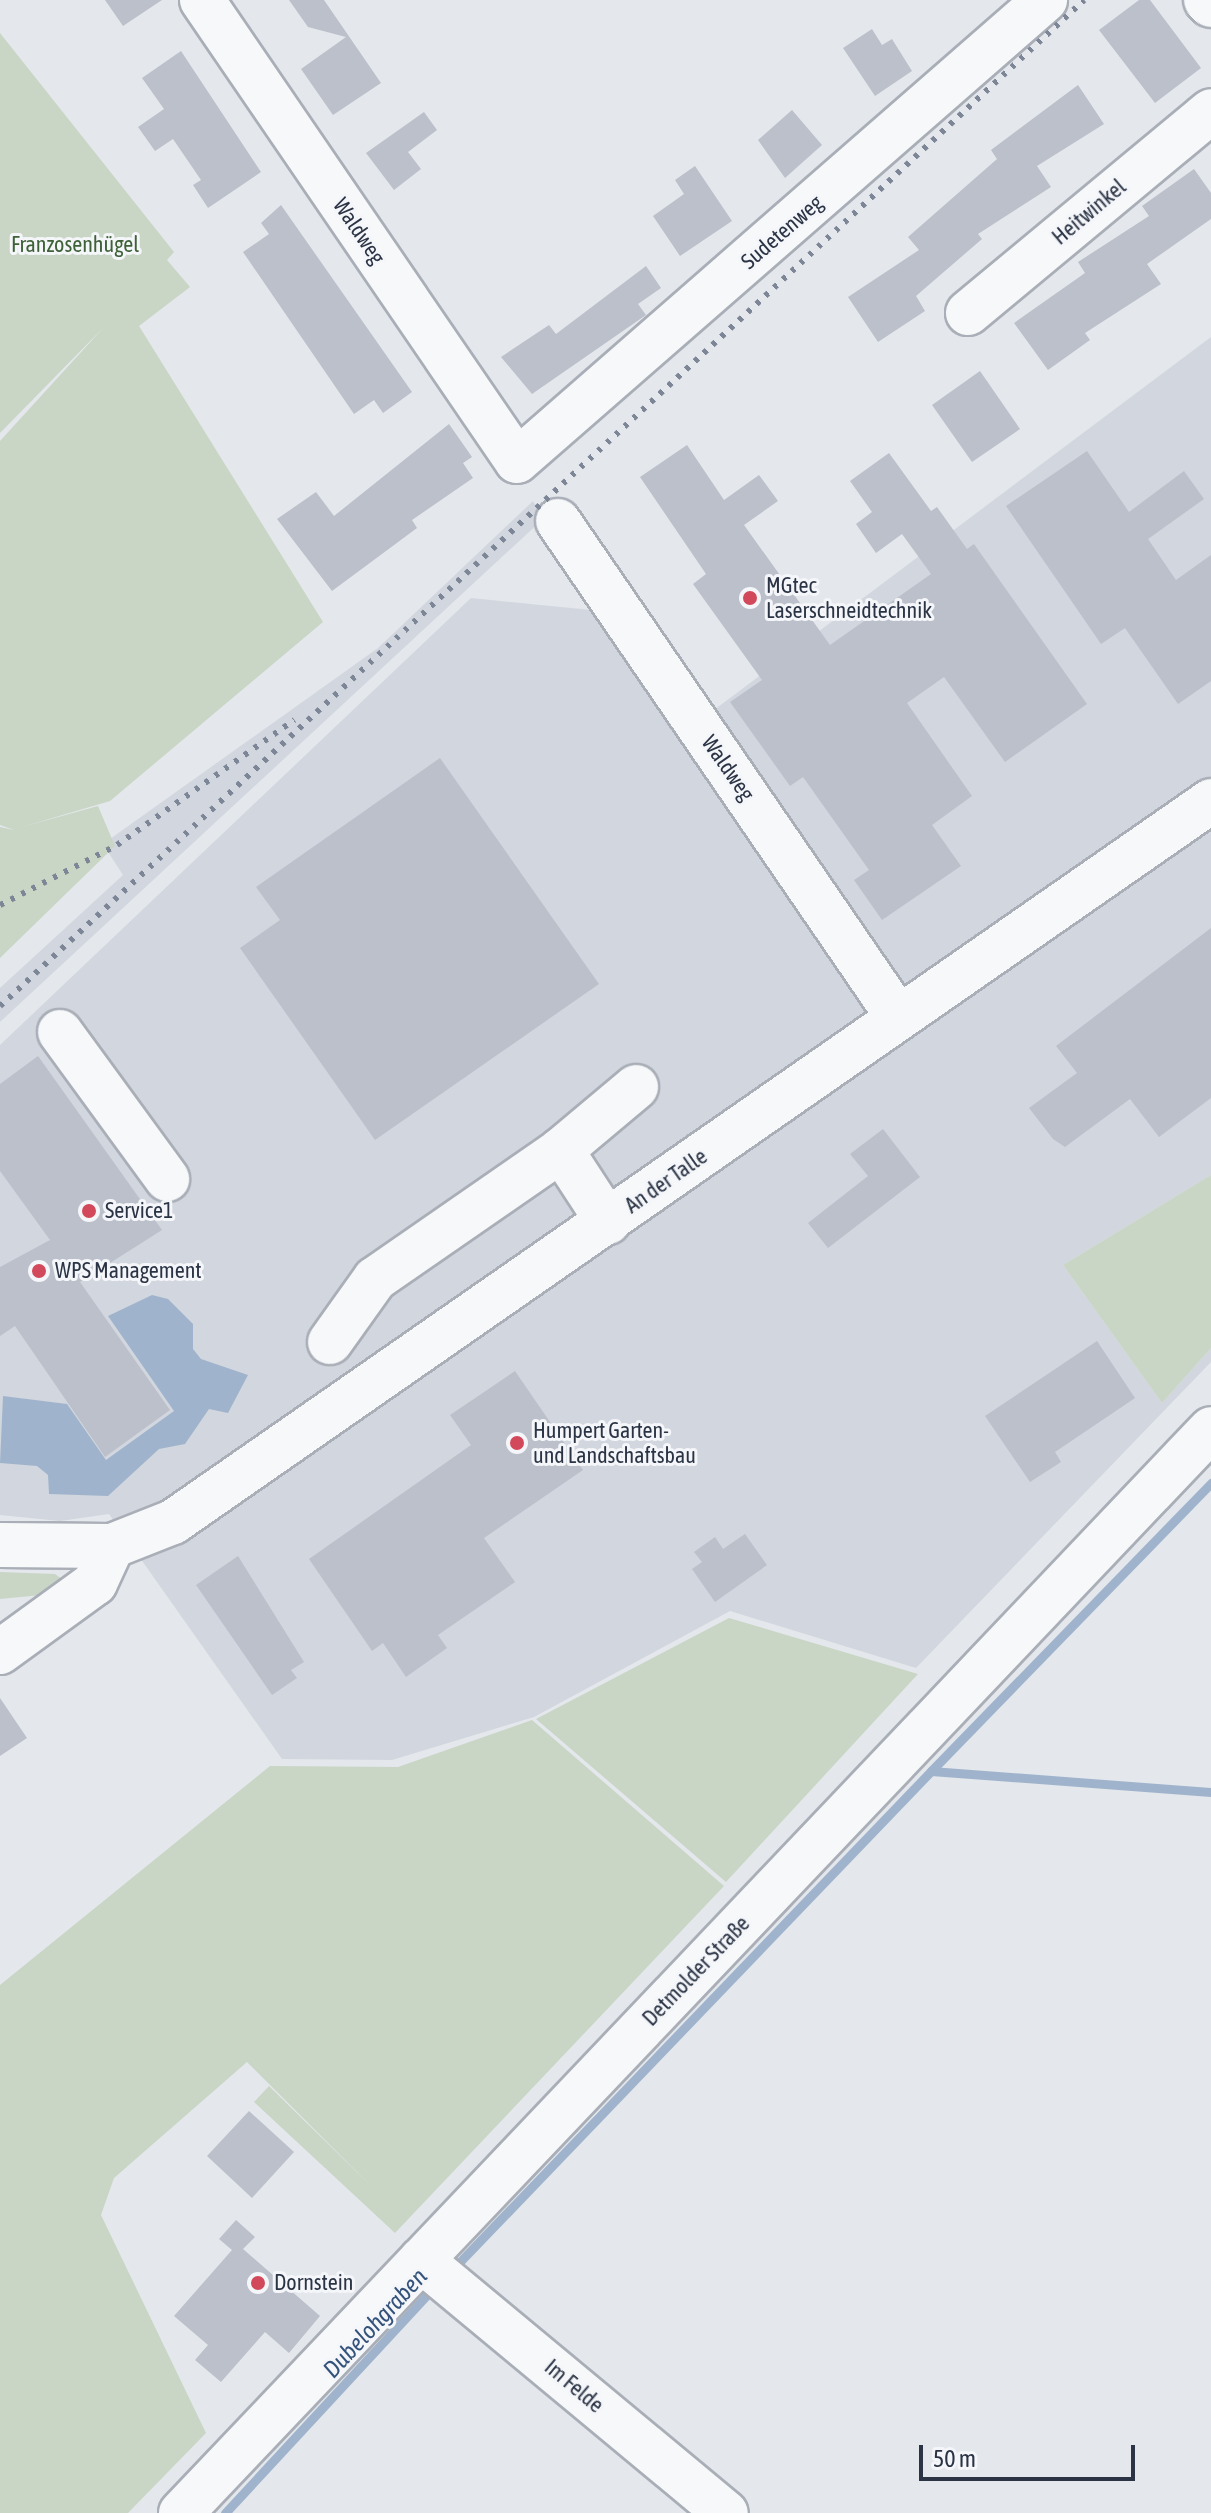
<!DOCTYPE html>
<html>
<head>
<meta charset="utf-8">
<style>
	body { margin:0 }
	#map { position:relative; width:1211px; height:2513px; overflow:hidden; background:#e4e7ec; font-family:"Asap Condensed",sans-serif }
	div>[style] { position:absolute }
	.built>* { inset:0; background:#d2d6de }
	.green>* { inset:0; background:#c9d6c5 }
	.water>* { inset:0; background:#9fb4cc }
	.stream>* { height:9px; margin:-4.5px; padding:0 4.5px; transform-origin:4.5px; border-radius:4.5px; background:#9fb4cc }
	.building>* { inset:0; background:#bbc0ca }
	.roads { filter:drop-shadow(2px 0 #a9aeb7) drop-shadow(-2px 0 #a9aeb7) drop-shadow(0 2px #a9aeb7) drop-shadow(0 -2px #a9aeb7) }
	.minor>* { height:44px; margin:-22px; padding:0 22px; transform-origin:22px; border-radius:22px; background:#f7f8fa }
	.rail>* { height:6px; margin-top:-3px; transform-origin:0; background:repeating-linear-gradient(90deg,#7d8696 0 4px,transparent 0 12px) }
	.dots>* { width:22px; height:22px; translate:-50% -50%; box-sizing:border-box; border:4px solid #f4f6f9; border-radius:50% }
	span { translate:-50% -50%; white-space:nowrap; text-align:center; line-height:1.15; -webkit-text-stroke:6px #f4f6f9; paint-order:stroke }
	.street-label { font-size:22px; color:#2b3445 }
	.park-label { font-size:22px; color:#3f6138 }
	.poi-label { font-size:22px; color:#2b3445 }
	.left { translate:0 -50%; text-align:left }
	.water-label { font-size:24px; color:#34527a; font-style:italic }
	.scale { position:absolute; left:919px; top:2445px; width:216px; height:36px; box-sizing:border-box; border:4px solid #2b3445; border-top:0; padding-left:10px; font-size:24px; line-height:28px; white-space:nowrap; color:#2b3445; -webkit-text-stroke:6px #f4f6f9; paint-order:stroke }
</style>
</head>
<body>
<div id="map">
	<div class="built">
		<div style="clip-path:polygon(1211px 337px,1211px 1175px,1063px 1265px,1162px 1403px,1211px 1348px,1211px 1362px,916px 1668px,730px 1611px,534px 1717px,392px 1760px,282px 1759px,109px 1514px,60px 1521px,0 1515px,0 1045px,471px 598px,601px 611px,686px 731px)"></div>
		<div style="clip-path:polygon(533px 501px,543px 519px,0 1022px,0 988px,123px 875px,103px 844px,378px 648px)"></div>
	</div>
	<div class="green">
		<div style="clip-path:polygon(0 33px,174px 252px,167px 260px,190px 287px,139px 326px,323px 622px,110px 801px,22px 827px,98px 806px,115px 846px,0 958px,0 827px,14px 830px,0 825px,0 441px,104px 327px,0 433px)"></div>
		<div style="clip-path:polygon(1211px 1175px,1211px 1348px,1162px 1403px,1063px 1265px)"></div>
		<div style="clip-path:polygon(0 1572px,55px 1574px,66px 1582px,62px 1593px,0 1599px)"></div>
		<div style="clip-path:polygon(729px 1618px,918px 1674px,726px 1882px,536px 1719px)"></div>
		<div style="clip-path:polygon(532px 1720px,724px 1886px,395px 2233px,254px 2102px,269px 2086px,373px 2188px,247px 2062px,114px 2178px,101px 2215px,206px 2433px,128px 2513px,0 2513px,0 1985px,270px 1766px,398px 1767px)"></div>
	</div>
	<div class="water">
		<div style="clip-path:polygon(152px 1295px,168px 1299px,193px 1324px,193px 1349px,201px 1359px,248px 1375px,228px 1413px,209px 1409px,185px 1444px,159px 1449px,108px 1496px,49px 1494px,48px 1475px,37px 1466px,0 1463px,3px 1396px,67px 1404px,106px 1460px,174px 1411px,108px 1316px)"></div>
	</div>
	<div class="stream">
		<div style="left:931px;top:1771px;width:402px;rotate:-45.8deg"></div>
		<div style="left:451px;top:2271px;width:693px;rotate:-46.17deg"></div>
		<div style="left:931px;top:1771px;width:281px;rotate:4.3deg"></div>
		<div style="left:225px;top:2513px;width:308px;rotate:-47.2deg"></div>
	</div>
	<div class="building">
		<div style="clip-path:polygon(105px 0,162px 0,123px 26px)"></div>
		<div style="clip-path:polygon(289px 0,324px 0,381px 83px,333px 115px,301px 69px,346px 37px,308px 27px)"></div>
		<div style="clip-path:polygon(1139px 0,1150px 0,1201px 68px,1155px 103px,1099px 30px)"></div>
		<div style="clip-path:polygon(872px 29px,882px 45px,892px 39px,912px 71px,875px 96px,843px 48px)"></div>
		<div style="clip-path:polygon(181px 51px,261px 172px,208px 208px,193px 185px,201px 180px,173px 139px,155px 151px,138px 127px,164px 109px,142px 78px)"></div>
		<div style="clip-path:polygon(1078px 85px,1104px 124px,1037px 166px,1051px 187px,978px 234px,982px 239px,916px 296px,925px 311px,878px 342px,848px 297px,919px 250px,908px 237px,997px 159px,991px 150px)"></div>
		<div style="clip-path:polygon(792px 110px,822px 145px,785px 178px,758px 140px)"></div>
		<div style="clip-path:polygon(424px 112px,437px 130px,408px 152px,421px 169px,394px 190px,366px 153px)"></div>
		<div style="clip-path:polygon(695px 166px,732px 221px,680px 256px,653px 216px,684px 194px,675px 180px)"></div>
		<div style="clip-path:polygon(1194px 169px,1211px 193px,1211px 219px,1147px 264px,1161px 284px,1085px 333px,1090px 340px,1048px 370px,1014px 323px,1085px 273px,1078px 262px,1149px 216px,1142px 206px)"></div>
		<div style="clip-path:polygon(281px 205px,412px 392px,383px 413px,374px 400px,354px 414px,243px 252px,269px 234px,261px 223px)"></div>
		<div style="clip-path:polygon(646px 266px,661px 288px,638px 304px,646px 315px,532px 394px,501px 357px,549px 325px,556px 334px)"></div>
		<div style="clip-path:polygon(980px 371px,1020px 429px,972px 462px,932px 405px)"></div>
		<div style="clip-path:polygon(449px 424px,472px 457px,463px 463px,473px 478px,412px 520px,417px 528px,332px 591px,277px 519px,316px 492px,334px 516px)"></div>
		<div style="clip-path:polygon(687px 445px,724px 500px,759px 475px,778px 501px,744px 525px,830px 645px,931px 574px,902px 534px,876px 553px,856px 524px,872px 512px,850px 481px,889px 453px,931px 511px,937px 507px,967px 549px,974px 544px,1087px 704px,1005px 762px,944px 677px,907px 703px,972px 796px,932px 825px,961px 866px,882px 920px,854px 880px,869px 870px,803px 777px,790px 786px,730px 702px,762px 680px,693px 584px,706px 574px,640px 477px)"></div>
		<div style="clip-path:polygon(1087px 451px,1129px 512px,1184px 471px,1204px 499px,1148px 539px,1176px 580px,1211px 555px,1211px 681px,1178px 704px,1125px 628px,1101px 644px,1006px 506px)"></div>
		<div style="clip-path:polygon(440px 758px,599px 984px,375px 1140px,240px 948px,280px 920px,256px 887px)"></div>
		<div style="clip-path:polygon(1211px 928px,1211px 1098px,1159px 1137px,1130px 1099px,1065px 1147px,1053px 1139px,1029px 1108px,1077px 1073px,1056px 1046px)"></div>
		<div style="clip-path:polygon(38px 1056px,162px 1230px,80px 1282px,170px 1410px,105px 1457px,15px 1326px,0 1336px,0 1267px,50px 1240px,0 1171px,0 1084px)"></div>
		<div style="clip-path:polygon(883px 1129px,920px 1177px,828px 1248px,808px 1223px,868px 1176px,850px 1154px)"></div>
		<div style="clip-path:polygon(1097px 1341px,1135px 1398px,1055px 1452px,1061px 1462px,1030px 1482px,985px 1416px)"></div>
		<div style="clip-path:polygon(515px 1371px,583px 1470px,484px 1538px,515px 1582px,438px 1635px,447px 1648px,406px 1677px,383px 1643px,372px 1651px,309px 1559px,471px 1445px,450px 1415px)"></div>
		<div style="clip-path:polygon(745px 1534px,767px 1565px,715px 1602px,692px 1569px,702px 1562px,694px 1552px,715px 1537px,723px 1549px)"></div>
		<div style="clip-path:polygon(238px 1556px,304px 1662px,291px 1670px,297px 1678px,272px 1695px,196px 1585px)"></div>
		<div style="clip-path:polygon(0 1698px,27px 1738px,0 1756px)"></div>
		<div style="clip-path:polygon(249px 2111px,294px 2152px,252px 2198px,207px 2156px)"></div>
		<div style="clip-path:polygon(236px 2220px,255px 2237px,243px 2249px,320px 2316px,289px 2353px,265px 2332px,221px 2382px,195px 2360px,208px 2345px,174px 2316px,232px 2250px,219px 2239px)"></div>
	</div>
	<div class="roads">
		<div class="minor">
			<div style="left:202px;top:0;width:558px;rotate:55.66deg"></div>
			<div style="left:517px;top:461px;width:701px;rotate:-41.12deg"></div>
			<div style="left:1206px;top:0;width:7px;rotate:45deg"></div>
			<div style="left:968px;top:313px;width:316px;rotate:-39.7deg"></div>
			<div style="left:558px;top:521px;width:601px;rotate:55.57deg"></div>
			<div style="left:60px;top:1032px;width:182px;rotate:53.9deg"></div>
			<div style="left:561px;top:1150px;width:86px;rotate:56.9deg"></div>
			<div style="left:330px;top:1342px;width:77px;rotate:-54.5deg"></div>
			<div style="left:375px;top:1279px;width:226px;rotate:-34.7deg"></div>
			<div style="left:561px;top:1150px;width:98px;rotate:-40deg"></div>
			<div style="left:0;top:1545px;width:112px;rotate:0.5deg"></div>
			<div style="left:112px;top:1546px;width:66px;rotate:-21.5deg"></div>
			<div style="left:173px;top:1522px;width:1264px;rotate:-34.78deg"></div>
			<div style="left:0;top:1652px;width:117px;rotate:-36deg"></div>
			<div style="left:95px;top:1583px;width:41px;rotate:-65.3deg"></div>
			<div style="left:421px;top:2260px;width:396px;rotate:39.7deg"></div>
			<div style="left:181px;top:2513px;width:1495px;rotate:-46.46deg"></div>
		</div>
	</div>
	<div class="rail">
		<div style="left:0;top:905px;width:131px;rotate:-27.1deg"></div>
		<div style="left:117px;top:845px;width:217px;rotate:-35.2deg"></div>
		<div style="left:0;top:1006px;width:1479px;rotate:-42.86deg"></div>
	</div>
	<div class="dots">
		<div style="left:750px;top:598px;background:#d1495b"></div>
		<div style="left:89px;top:1211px;background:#d1495b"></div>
		<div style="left:39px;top:1271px;background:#d1495b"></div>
		<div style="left:517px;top:1443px;background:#d1495b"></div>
		<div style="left:258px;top:2283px;background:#d1495b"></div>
	</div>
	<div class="street-label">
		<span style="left:1089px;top:212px;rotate:-40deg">Heitwinkel</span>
		<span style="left:359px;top:231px;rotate:56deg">Waldweg</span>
		<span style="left:782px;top:232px;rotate:-41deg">Sudetenweg</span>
		<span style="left:728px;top:768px;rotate:55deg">Waldweg</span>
		<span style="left:666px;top:1181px;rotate:-35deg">An der Talle</span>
		<span style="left:696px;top:1971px;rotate:-46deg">Detmolder Straße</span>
		<span style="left:574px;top:2386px;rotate:40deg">Im Felde</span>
	</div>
	<div class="park-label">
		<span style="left:75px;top:245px">Franzosenhügel</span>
	</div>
	<div class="poi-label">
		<span class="left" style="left:766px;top:598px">MGtec<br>Laserschneidtechnik</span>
		<span class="left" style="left:105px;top:1211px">Service1</span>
		<span class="left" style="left:55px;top:1271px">WPS Management</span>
		<span class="left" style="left:533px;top:1443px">Humpert Garten-<br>und Landschaftsbau</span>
		<span class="left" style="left:274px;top:2283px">Dornstein</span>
	</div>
	<div class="water-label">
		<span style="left:375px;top:2323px;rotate:-47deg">Dubelohgraben</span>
	</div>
	<div class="scale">50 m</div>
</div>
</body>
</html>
